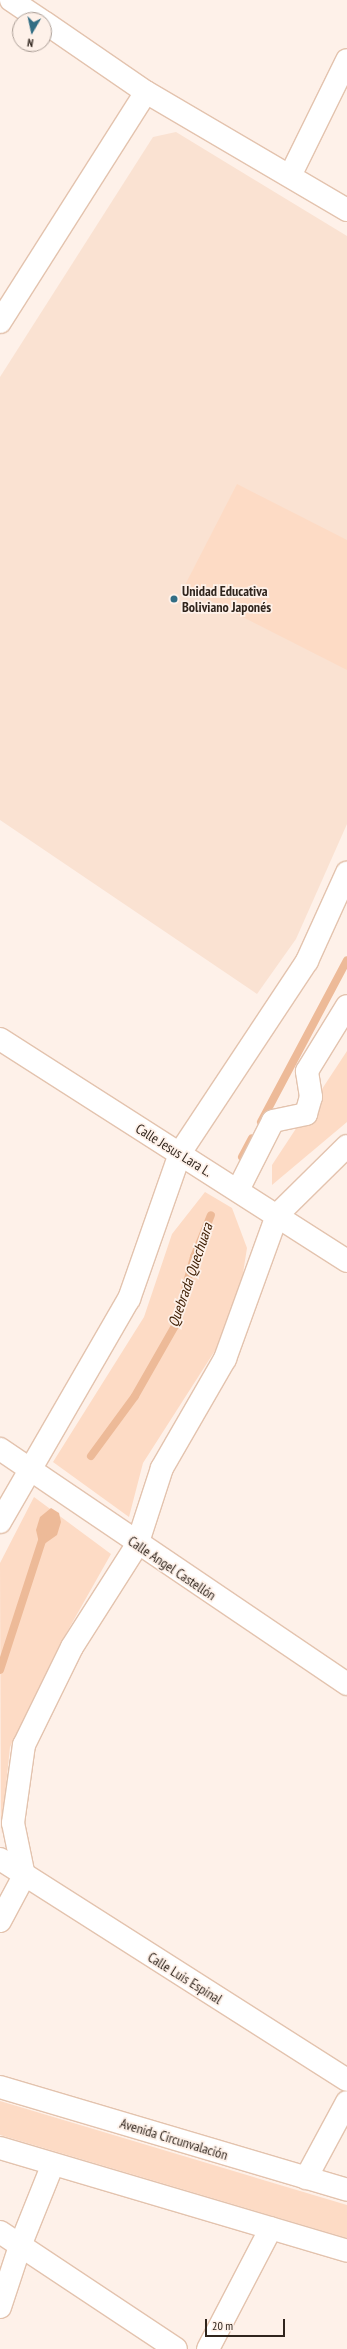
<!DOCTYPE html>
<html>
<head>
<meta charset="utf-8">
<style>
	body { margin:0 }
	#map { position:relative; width:347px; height:2349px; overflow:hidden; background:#fef1e9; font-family:"PT Sans Narrow",sans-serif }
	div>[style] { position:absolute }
	.built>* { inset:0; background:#fae2d2 }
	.green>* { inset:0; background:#fddbc5 }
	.water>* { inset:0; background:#edba98 }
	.stream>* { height:8px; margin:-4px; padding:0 4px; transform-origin:4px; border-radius:4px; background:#edba98 }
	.roads { filter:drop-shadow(1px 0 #e3c3ae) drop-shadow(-1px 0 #e3c3ae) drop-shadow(0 1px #e3c3ae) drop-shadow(0 -1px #e3c3ae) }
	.minor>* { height:22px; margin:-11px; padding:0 11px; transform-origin:11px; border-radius:11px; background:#fff }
	.secondary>* { height:22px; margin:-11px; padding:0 11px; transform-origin:11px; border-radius:11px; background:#fff }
	.dots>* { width:11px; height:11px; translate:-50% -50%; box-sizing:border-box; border:2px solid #fef1e9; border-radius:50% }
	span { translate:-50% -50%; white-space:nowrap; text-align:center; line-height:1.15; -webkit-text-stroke:3.5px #fef1e9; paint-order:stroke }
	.poi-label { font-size:14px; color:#30251d; font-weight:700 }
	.left { translate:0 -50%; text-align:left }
	.street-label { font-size:14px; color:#30251d }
	.water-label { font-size:15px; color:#402005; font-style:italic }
	.north { position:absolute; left:12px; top:12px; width:40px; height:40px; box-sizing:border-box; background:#fef1e9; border:1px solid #ac9f97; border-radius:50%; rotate:189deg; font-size:11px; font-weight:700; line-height:16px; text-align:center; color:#30251d }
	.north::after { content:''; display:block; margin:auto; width:14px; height:18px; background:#316d84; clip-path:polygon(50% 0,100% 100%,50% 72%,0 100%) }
	.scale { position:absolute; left:205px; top:2319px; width:80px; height:18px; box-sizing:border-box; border:2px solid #30251d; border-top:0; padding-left:5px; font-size:12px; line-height:14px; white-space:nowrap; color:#30251d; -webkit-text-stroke:3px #fef1e9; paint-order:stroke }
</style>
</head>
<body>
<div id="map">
	<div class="built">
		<div style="clip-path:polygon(176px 132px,347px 236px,347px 824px,296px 939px,257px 994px,0 820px,0 377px,153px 137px)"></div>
	</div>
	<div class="green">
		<div style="clip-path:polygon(237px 484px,347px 540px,347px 670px,184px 587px)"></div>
		<div style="clip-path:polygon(347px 1051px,347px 1122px,272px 1185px,272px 1165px)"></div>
		<div style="clip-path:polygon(205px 1192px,232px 1208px,247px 1248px,241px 1286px,216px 1349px,143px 1463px,129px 1517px,53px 1462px,144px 1317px,172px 1234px)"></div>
		<div style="clip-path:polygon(34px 1497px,111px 1554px,63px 1639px,10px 1747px,1px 1834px,0 1563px)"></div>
		<div style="clip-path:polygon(0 2101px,347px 2205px,347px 2238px,0 2135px)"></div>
	</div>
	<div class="water">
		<div style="clip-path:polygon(51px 1508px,59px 1513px,61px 1522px,57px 1535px,40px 1547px,36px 1530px,40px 1517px)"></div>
	</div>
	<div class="stream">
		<div style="left:261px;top:1122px;width:183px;rotate:-62deg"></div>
		<div style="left:242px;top:1157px;width:21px;rotate:-62deg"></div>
		<div style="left:91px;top:1456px;width:74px;rotate:-53.7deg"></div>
		<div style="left:135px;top:1396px;width:81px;rotate:-60.3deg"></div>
		<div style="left:175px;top:1326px;width:72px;rotate:-74.6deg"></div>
		<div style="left:194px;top:1257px;width:45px;rotate:-68deg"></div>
		<div style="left:0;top:1670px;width:139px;rotate:-72deg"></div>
	</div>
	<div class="roads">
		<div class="minor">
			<div style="left:11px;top:0;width:36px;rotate:34deg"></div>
			<div style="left:44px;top:22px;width:124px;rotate:34.5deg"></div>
			<div style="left:146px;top:92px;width:233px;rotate:30.4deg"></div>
			<div style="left:290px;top:176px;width:129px;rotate:-63.8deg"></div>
			<div style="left:0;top:322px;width:272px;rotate:-57.6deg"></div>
			<div style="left:0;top:1039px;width:412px;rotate:32.6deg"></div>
			<div style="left:238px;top:1190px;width:77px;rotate:-63.1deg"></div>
			<div style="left:273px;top:1121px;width:34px;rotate:-12deg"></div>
			<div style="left:306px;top:1114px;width:18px;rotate:-74deg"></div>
			<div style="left:311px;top:1097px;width:26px;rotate:-99deg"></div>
			<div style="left:307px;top:1071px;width:76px;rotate:-58.4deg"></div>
			<div style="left:0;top:1449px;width:419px;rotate:34.1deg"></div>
			<div style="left:0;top:1522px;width:258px;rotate:-60deg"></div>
			<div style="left:129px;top:1299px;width:155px;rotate:-70.7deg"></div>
			<div style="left:180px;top:1153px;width:230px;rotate:-56.5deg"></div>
			<div style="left:307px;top:961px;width:97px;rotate:-65.6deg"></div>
			<div style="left:0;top:1859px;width:411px;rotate:32.5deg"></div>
			<div style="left:0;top:1921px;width:51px;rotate:-61.9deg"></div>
			<div style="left:24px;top:1876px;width:54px;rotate:-101.7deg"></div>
			<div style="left:13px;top:1823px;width:79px;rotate:-82deg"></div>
			<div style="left:24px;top:1745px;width:109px;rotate:-63.9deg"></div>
			<div style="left:72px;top:1647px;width:121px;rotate:-57.5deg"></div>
			<div style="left:137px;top:1545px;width:81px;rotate:-72deg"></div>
			<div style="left:162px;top:1468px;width:126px;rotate:-60deg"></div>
			<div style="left:225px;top:1359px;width:153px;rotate:-70.1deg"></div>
			<div style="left:277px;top:1215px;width:98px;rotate:-44.6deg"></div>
			<div style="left:306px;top:2178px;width:86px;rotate:-61.7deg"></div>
			<div style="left:0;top:2232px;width:211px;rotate:33.6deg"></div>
			<div style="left:0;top:2307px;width:64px;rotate:-71.8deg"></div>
			<div style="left:20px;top:2246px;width:88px;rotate:-68.1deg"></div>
			<div style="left:208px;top:2349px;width:136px;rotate:-62.5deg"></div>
		</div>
		<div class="secondary">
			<div style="left:0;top:2087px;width:362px;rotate:16.5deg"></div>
			<div style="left:0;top:2148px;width:362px;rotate:16.5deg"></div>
		</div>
	</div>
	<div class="dots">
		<div style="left:174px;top:599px;background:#316d84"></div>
	</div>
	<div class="poi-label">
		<span class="left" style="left:182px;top:599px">Unidad Educativa<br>Boliviano Japonés</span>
	</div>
	<div class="street-label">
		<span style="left:174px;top:1150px;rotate:32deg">Calle Jesus Lara L.</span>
		<span style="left:172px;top:1568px;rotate:34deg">Calle Angel Castellón</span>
		<span style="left:185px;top:1978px;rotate:32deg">Calle Luis Espinal</span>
		<span style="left:174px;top:2139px;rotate:17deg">Avenida Circunvalación</span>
	</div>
	<div class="water-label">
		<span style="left:190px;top:1275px;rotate:-71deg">Quebrada Quechuara</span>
	</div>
	<div class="north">N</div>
	<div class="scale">20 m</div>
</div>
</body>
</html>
